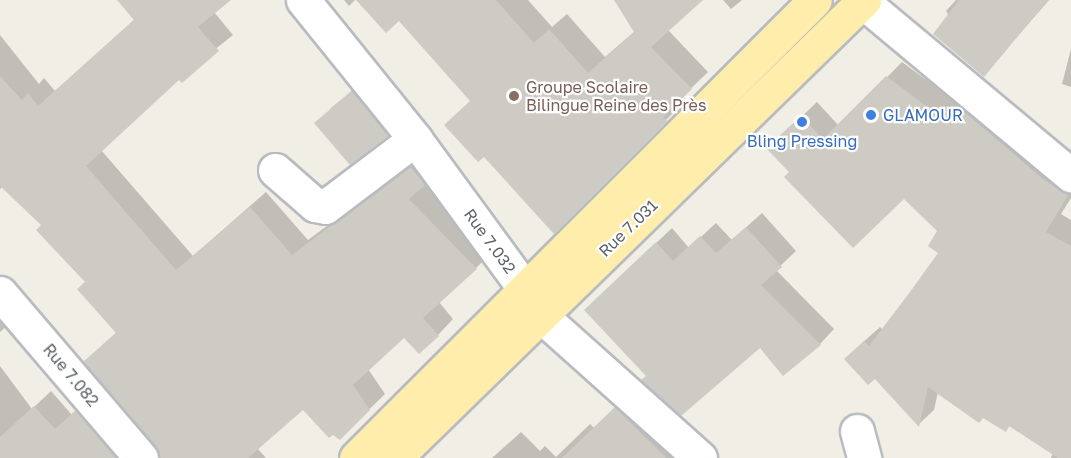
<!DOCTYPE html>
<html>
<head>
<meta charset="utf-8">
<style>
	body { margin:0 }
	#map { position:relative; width:1071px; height:458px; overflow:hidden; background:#f1eee5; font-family:"Golos Text",sans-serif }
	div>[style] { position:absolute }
	.shadow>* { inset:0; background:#0003 }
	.building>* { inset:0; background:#cecac4 }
	.roads { filter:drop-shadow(2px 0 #b8bcc0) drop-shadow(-2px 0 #b8bcc0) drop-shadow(0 2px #b8bcc0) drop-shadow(0 -2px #b8bcc0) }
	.minor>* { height:33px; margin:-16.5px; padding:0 16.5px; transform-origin:16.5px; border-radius:16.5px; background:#fff }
	.major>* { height:33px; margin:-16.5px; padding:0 16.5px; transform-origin:16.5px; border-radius:16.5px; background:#ffedac }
	.dots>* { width:16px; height:16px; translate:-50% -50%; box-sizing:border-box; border:3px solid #fff; border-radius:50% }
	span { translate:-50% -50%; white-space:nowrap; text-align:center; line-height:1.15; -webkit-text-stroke:4.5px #fff; paint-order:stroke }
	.education-label { font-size:16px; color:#785e54 }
	.left { translate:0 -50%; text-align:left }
	.shop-label { font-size:16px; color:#366cbe }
	.street-label { font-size:16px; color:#5d6267 }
</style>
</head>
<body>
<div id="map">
	<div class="shadow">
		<div style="clip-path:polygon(119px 0,228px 0,214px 12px,233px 35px,179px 78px,101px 150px,193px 256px,266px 192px,308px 240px,427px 151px,439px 168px,424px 183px,492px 253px,439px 302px,453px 319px,438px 335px,419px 352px,404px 336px,368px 369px,385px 394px,340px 438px,303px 408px,257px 448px,266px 458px,159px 458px,157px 445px,101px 346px,117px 332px,87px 281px,43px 225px,3px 186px,0 189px,0 35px,39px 84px,44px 78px,55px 91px,135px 19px)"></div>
		<div style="clip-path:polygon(344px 0,355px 0,349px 6px)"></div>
		<div style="clip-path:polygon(358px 0,528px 0,552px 27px,567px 14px,605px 57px,635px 31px,615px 0,699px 0,668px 30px,708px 72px,679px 100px,683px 103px,554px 232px,471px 100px,399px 19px)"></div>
		<div style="clip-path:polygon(723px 0,742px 0,731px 9px)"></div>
		<div style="clip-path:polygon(956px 0,1049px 0,984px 75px,946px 11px)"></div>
		<div style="clip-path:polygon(1071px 49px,1071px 87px,1062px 84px)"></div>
		<div style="clip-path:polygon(902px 62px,963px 107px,976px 94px,1071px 172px,1071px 198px,1061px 214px,1071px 220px,1071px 458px,1051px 458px,1053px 453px,1010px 425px,1005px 430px,938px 392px,934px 410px,919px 424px,861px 344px,880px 327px,883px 330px,940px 252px,939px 231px,904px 197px,791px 172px,784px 133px,817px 102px,839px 126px)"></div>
		<div style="clip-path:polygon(367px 78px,401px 121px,350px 163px,330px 109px)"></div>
		<div style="clip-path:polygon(762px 213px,796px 251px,776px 270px,834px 329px,820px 344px,760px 346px,648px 376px,601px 295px,672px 228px,689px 248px,716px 223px,732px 240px)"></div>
		<div style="clip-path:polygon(0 283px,21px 313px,0 332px)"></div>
		<div style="clip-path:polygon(0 366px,32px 409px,51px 391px,72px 415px,92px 396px,148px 458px,0 458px)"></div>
		<div style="clip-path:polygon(633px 390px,696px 458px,492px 458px,521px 432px,540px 451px,545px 446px,556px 457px,590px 424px,594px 428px)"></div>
	</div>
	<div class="building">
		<div style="clip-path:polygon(117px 0,231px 0,198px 27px,219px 51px,182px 83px,179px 80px,86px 166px,176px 270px,250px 207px,292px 255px,410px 166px,425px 185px,409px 199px,477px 269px,423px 318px,439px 336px,419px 354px,404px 338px,353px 385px,370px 410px,340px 440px,333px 435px,329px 438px,303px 410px,248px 458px,159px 458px,155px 446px,83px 362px,116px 333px,77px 289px,85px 282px,36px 230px,41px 225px,0 186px,0 76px,22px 100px,28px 93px,38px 106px,134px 20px)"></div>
		<div style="clip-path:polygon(356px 0,496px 0,534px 43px,549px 29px,588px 73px,634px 32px,614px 0,703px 0,651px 47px,692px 89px,663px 117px,667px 121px,554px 234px,484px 157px,478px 162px,444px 125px,470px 101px,399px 21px,386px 33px)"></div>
		<div style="clip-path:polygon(959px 0,1048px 0,984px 77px,933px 34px)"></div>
		<div style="clip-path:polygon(886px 76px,948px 122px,960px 108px,1043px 179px,1068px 195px,1046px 232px,1071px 246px,1071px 458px,1058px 458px,1009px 426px,1006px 432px,983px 418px,979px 423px,928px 387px,919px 427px,875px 379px,868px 385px,844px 359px,864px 341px,869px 346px,910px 292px,938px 253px,928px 246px,937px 231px,904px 199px,853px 248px,784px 177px,789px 172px,766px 148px,801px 116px,823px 139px)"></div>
		<div style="clip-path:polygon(352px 91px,388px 136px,350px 165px,314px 123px)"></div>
		<div style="clip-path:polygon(746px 227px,782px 267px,761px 285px,821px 345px,783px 376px,760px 348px,681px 416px,641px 380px,646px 376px,584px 310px,656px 242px,673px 261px,700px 236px,716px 253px)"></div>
		<div style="clip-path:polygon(34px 406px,55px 429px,76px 410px,116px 458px,0 458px,0 437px)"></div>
		<div style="clip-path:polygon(615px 407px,666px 458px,562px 458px)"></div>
	</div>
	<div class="roads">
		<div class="minor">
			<div style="left:303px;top:0;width:179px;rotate:51.1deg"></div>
			<div style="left:415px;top:139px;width:185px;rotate:53.8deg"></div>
			<div style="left:524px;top:288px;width:30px;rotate:60deg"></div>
			<div style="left:539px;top:314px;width:216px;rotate:41.8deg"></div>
			<div style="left:863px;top:2px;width:271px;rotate:39.8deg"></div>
			<div style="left:275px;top:170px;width:53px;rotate:41.2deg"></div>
			<div style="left:315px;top:205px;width:10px;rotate:11deg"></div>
			<div style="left:325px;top:207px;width:113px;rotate:-37.1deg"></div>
			<div style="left:0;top:293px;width:217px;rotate:49.5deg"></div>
			<div style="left:857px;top:431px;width:28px;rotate:75deg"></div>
		</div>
		<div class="major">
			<div style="left:356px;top:458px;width:648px;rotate:-44.94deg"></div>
			<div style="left:395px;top:458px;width:656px;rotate:-44.32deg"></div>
		</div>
	</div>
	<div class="dots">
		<div style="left:514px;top:96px;background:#8d6e63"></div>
		<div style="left:871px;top:115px;background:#3f7fe0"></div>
		<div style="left:802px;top:122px;background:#3f7fe0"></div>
	</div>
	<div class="education-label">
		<span class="left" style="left:526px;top:96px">Groupe Scolaire<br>Bilingue Reine des Près</span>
	</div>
	<div class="shop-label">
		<span class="left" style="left:883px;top:115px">GLAMOUR</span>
		<span style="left:802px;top:141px">Bling Pressing</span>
	</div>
	<div class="street-label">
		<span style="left:628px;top:228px;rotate:-44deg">Rue 7.031</span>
		<span style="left:490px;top:241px;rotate:54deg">Rue 7.032</span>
		<span style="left:71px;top:375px;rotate:50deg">Rue 7.082</span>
	</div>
</div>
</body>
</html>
